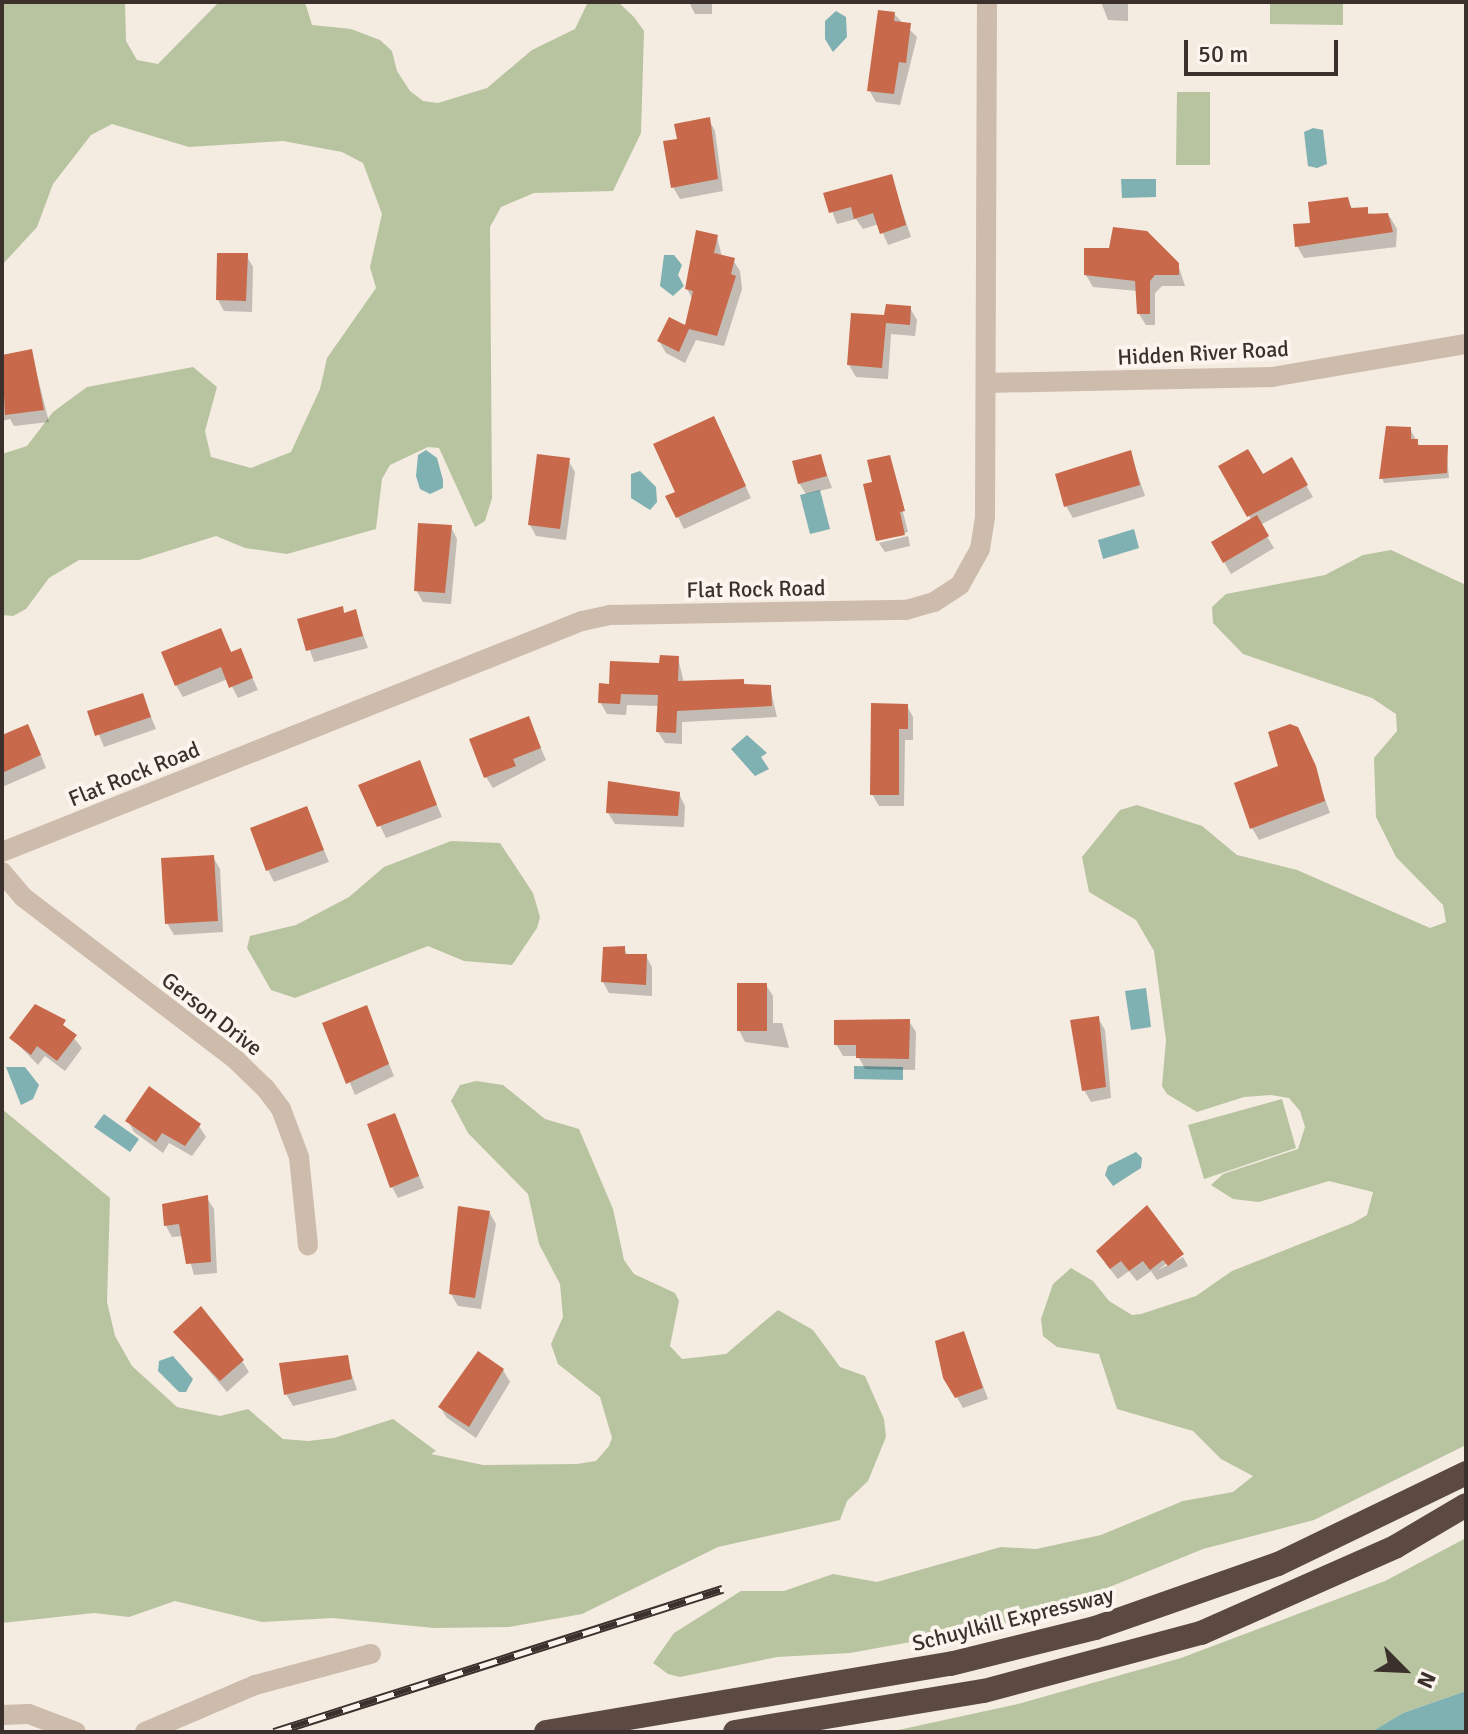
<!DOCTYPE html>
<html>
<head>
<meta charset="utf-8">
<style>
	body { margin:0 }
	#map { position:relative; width:1468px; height:1734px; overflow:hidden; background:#f4ebe1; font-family:Signika,sans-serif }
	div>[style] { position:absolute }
	.green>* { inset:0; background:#b8c4a0 }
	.water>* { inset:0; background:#7fb0b2 }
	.shadow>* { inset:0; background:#0003 }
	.building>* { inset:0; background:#c8694b }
	.minor>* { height:20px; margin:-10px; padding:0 10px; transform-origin:10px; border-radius:10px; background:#cdbbac }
	.highway>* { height:24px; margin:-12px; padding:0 12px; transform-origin:12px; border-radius:12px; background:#5c4a42 }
	.rail>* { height:9px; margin-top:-4.5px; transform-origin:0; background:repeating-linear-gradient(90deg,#fbf5ee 0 18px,#3b302b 0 36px); box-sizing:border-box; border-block:2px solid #3b302b }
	span { translate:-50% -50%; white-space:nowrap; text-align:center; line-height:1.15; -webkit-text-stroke:8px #fbf5ee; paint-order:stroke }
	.street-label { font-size:22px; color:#3b302b }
	.frame { position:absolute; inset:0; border:4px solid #3b302b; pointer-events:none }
	.north { position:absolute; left:1364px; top:1630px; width:80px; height:80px; -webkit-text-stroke:6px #fbf5ee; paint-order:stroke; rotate:114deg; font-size:22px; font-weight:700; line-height:32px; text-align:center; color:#3b302b }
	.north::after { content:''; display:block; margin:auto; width:28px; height:36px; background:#3b302b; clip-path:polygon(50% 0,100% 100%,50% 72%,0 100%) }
	.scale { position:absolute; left:1184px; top:40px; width:154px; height:36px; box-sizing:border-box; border:4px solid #3b302b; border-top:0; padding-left:10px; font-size:24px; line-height:28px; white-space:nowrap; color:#3b302b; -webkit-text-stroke:6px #fbf5ee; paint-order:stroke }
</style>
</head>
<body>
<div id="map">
	<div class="green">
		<div style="clip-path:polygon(2px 2px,125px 2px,126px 41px,137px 60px,158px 64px,219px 2px,305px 2px,312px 25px,351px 29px,380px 40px,392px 51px,397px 71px,410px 91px,423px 101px,438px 103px,487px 88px,532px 50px,575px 29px,588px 2px,618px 2px,634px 17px,644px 31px,641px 133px,613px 191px,534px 193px,501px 207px,490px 227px,492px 498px,485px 521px,475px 527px,439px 448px,428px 447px,390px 465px,382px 479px,376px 529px,287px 554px,245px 548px,216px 536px,139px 560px,79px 560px,49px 578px,26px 609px,13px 616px,2px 615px,2px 454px,27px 446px,53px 412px,87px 387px,193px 367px,217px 387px,205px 431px,211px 457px,251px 468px,291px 452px,320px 389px,327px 358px,376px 288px,370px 267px,382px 214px,363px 163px,342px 152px,283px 141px,189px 147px,112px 124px,91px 135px,53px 184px,37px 227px,2px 265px)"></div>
		<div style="clip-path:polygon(1270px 2px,1343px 2px,1343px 25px,1270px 24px)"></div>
		<div style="clip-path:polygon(1177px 92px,1210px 92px,1210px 165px,1176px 165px)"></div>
		<div style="clip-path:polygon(1391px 550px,1466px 585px,1466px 1445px,1314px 1520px,1203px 1549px,1026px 1621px,850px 1653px,777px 1657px,680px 1677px,668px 1674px,653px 1663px,674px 1633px,741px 1591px,784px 1591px,833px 1574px,877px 1582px,1001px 1547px,1036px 1549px,1101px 1535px,1183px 1501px,1233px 1492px,1253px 1476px,1221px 1459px,1193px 1431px,1117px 1409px,1099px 1354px,1057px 1347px,1043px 1336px,1041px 1319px,1053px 1284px,1071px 1268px,1093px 1281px,1109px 1301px,1132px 1315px,1141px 1314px,1196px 1296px,1232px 1271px,1353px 1223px,1367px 1215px,1373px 1192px,1329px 1181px,1259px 1202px,1233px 1199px,1211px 1185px,1223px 1174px,1298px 1149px,1305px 1127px,1300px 1111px,1289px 1098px,1271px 1095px,1244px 1097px,1197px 1112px,1167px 1094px,1162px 1086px,1166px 1040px,1154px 951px,1136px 920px,1089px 892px,1082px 857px,1120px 810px,1137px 805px,1202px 826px,1237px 855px,1297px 870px,1430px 928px,1446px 922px,1443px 905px,1396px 857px,1376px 817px,1374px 758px,1397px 731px,1396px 714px,1372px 698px,1243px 654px,1213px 623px,1212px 607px,1226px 594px,1325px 575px,1363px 555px)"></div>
		<div style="clip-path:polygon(451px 841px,500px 843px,533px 893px,540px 917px,537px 928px,512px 965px,464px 961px,428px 946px,295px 998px,271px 990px,247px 948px,250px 936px,296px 925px,349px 897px,384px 867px)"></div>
		<div style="clip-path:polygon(476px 1081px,503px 1085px,545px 1119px,579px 1129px,613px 1209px,624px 1260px,634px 1274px,675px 1293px,679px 1301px,670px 1346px,682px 1359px,726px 1354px,778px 1310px,813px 1330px,840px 1367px,865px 1376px,884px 1419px,886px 1437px,868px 1481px,847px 1501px,840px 1520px,718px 1547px,582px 1614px,509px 1627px,434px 1628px,333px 1618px,262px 1622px,175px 1601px,129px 1617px,94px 1613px,2px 1623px,2px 1109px,110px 1198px,107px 1302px,115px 1336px,132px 1366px,177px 1407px,220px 1416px,248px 1409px,283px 1439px,308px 1441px,334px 1438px,393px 1419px,436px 1451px,431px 1454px,483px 1465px,577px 1464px,596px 1461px,609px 1446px,612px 1438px,600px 1397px,558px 1364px,551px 1344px,563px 1317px,560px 1284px,539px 1244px,528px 1194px,468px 1133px,451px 1101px,460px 1085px)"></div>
		<div style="clip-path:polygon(1282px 1099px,1296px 1148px,1204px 1179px,1188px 1125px)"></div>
		<div style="clip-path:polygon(1466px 1538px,1466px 1691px,1403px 1713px,1371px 1732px,889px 1732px,1018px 1704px,1181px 1658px,1385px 1581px)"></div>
	</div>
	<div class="water">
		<div style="clip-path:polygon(836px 11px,846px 17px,847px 37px,833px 52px,825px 39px,825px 21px)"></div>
		<div style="clip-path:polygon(1313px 128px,1323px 130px,1327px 164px,1317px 168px,1308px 166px,1304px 132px)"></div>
		<div style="clip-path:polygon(1121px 179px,1156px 179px,1156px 197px,1122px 198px)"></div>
		<div style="clip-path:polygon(664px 255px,674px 255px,682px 265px,678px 275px,684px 286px,673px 296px,660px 286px)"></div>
		<div style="clip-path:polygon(426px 450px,437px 458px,443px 480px,443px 488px,430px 494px,420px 489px,416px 476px,418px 455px)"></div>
		<div style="clip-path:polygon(640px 471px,656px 487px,657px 502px,650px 510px,631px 498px,631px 474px)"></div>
		<div style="clip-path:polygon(820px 490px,830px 529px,810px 534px,800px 495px)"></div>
		<div style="clip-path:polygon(1134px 529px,1139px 548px,1103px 559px,1098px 540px)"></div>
		<div style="clip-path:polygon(747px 735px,767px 753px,761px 757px,769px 769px,755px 776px,731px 749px)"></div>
		<div style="clip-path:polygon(1146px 988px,1151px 1027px,1131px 1030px,1125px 991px)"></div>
		<div style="clip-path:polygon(854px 1066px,903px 1067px,903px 1080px,854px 1079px)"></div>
		<div style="clip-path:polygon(6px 1067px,25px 1067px,39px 1085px,33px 1099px,21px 1105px)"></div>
		<div style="clip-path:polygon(104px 1114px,139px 1139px,130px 1152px,94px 1127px)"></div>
		<div style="clip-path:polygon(1136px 1152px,1142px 1158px,1141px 1168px,1113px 1186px,1105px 1175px,1108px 1166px)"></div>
		<div style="clip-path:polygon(173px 1356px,193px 1379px,186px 1392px,179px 1392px,158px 1371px,159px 1361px)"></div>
		<div style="clip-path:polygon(1466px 1691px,1466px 1732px,1371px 1732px,1403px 1713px)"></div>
	</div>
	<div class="shadow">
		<div style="clip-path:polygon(689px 2px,712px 2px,712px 14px,695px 14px)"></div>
		<div style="clip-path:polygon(1101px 2px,1128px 2px,1128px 21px,1108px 20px)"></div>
		<div style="clip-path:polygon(894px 14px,917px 37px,900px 105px,876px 102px,869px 90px)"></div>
		<div style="clip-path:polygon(709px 120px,715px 131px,723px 191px,680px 199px,673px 187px)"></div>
		<div style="clip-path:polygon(891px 176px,911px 237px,888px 245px,879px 224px,863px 229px,856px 219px,837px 224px,826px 195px)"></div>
		<div style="clip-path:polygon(1347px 199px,1353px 210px,1390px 217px,1397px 229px,1396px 247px,1304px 258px,1297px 246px,1312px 225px)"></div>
		<div style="clip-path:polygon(717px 237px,722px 257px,733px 260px,740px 271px,742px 289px,724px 346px,696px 340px,685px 363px,666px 353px,659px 341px,686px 328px,693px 300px,687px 289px)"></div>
		<div style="clip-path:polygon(246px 255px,253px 267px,252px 312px,224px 311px,218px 300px)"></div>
		<div style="clip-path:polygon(1178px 264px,1185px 286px,1162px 286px,1155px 293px,1155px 325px,1146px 325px,1139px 314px,1138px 291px,1093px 287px,1086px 275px)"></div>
		<div style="clip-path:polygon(910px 308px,917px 320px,915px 336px,891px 334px,888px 379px,856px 377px,849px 365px,886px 317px)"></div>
		<div style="clip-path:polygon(31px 351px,49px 422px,14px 426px,10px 419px,2px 421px,2px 369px)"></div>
		<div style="clip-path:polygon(714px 418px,751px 498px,684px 529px,668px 497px,677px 493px)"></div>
		<div style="clip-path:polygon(1410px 429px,1420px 447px,1446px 447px,1449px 478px,1384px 483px,1382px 478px)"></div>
		<div style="clip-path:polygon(1130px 452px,1145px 496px,1073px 518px,1066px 506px)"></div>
		<div style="clip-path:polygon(820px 456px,832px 488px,806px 494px,799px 483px)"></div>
		<div style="clip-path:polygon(889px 457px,908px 532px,878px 541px,865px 485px,875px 483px)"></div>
		<div style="clip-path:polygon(568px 460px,575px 472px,566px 540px,536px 536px,530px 525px)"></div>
		<div style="clip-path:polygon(1291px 460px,1313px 497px,1260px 525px,1274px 548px,1231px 574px,1213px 543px,1252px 521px,1221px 467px,1262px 477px)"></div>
		<div style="clip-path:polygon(451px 527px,457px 539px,451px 604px,423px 602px,416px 590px)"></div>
		<div style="clip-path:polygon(908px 536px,910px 546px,885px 552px,879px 543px)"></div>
		<div style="clip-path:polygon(342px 609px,345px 614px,355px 612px,368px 648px,314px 662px,299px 620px)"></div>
		<div style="clip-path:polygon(220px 631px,232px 654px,240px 651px,258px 690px,238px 698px,228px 679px,183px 697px,176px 685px)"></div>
		<div style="clip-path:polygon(678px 658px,684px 683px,743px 681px,746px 686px,770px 687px,777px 717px,682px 722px,682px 744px,665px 743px,658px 732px,659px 706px,627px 705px,626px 715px,607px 714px,600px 702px,611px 686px)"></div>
		<div style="clip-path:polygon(142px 695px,156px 729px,104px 747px,90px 713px)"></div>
		<div style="clip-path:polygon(907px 706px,913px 717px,913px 740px,905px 740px,904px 806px,879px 806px,872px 794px)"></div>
		<div style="clip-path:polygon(528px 719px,546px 760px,493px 788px,486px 777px)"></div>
		<div style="clip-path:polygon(2px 738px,34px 738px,46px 768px,2px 787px)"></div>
		<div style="clip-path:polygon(1304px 741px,1330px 813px,1259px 840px,1252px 828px,1281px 768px)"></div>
		<div style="clip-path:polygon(419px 763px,442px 817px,386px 838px,361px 786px)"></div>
		<div style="clip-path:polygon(610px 783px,679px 794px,685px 806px,684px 827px,615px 824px,608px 813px)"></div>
		<div style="clip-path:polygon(306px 808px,329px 862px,274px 882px,268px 870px)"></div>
		<div style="clip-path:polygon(213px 857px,220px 869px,223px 932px,174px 935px,167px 923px)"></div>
		<div style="clip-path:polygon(624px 948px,628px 956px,646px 956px,652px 967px,652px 996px,609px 993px,603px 982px)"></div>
		<div style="clip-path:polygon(766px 985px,773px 996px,773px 1023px,782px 1023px,789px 1048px,745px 1042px,739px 1030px)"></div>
		<div style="clip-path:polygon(366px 1008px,394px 1076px,355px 1095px,325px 1024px)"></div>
		<div style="clip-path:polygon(53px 1013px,82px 1048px,65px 1071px,45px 1056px,38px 1065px,12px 1038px)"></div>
		<div style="clip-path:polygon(1098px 1018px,1105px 1030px,1111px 1098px,1091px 1102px,1084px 1090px)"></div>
		<div style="clip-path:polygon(909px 1021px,916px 1032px,915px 1070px,865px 1069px,858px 1056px,843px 1056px,836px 1044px)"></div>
		<div style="clip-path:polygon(394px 1115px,424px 1188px,398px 1198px,392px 1187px)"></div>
		<div style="clip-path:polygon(128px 1121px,199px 1126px,206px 1137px,192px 1156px,169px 1143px,163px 1153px,134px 1132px)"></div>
		<div style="clip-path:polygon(207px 1198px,214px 1209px,217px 1273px,194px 1275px,183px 1236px,172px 1237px,166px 1226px)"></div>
		<div style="clip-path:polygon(489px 1212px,496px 1224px,481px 1309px,458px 1306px,451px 1294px)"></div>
		<div style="clip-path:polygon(1181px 1253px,1158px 1270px,1183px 1257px,1188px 1266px,1157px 1280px,1151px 1271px,1137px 1281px,1129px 1271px,1118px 1279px,1105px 1263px)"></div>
		<div style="clip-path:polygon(176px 1332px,242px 1361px,249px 1372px,227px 1392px)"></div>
		<div style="clip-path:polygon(963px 1333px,988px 1399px,963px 1408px,945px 1377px)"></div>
		<div style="clip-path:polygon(346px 1357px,357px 1390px,293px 1406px,286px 1394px)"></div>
		<div style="clip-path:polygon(503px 1370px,510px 1382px,476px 1438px,447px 1418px,440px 1407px)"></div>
	</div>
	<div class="building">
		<div style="clip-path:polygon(878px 10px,895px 12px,894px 21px,911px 23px,906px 63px,899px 62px,894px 94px,867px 91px)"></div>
		<div style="clip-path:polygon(710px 117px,718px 179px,671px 188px,663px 141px,677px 139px,674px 124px)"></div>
		<div style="clip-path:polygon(892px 174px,906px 225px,880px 234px,873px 213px,854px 219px,851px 207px,829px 213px,823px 193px)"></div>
		<div style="clip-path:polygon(1348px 197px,1351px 208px,1368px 207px,1368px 214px,1388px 213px,1393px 232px,1295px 247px,1293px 224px,1310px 223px,1308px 202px)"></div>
		<div style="clip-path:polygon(1113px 227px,1147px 231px,1179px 263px,1179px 275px,1155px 275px,1150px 281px,1150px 314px,1137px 314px,1135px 281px,1084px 275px,1084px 248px,1109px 248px)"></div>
		<div style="clip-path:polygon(696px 230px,718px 235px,714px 253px,735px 258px,731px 274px,736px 276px,717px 336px,689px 329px,679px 352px,657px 341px,669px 317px,685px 325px,693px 291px,685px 289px)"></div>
		<div style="clip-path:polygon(217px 253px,248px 253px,246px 301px,216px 300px)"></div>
		<div style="clip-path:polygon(886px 304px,911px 306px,910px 325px,886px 323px,882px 368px,847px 365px,851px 313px,884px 315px)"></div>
		<div style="clip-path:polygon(32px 349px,44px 410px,5px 415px,2px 355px)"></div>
		<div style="clip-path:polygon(714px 416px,746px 486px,676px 518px,665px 496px,675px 492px,653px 444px)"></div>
		<div style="clip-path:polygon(1386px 426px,1411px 427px,1411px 439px,1418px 439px,1418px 445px,1448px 445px,1447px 473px,1379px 479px)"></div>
		<div style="clip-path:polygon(1248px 449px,1263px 474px,1292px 457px,1308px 485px,1247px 517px,1218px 466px)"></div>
		<div style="clip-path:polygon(1131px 450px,1140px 485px,1064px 507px,1055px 474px)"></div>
		<div style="clip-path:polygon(537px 454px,570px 458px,560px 529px,528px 525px)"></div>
		<div style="clip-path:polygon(821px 454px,827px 476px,798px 484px,792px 461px)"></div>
		<div style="clip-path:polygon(890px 455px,905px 511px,900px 512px,905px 535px,876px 541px,863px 484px,872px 482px,867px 460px)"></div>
		<div style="clip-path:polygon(1257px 515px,1269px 536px,1223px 563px,1211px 542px)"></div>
		<div style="clip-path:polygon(418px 523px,452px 525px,445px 593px,414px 591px)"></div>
		<div style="clip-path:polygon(343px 606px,344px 613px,356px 609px,363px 636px,306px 651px,297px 619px)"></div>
		<div style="clip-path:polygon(221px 628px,231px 652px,241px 648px,253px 678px,229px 688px,221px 667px,175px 686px,161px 652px)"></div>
		<div style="clip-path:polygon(660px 655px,679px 656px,678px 681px,744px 679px,744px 684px,771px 685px,772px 706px,677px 711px,676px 733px,656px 732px,658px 695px,621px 694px,620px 704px,598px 703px,599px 683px,609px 684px,610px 661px,659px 663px)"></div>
		<div style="clip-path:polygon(143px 693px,151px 717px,95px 736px,87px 711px)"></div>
		<div style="clip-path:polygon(871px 703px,908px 704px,908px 729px,899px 729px,899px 795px,870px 795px)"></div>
		<div style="clip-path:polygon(529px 716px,541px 748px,513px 759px,516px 766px,484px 778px,469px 739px)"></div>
		<div style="clip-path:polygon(28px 724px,41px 755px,2px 773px,2px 735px)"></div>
		<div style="clip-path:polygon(1290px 724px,1298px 727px,1316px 766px,1325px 801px,1250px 829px,1234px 783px,1278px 766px,1268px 732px)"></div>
		<div style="clip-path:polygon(420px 760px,437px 805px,377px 827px,358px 785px)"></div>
		<div style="clip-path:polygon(608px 781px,680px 792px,678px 816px,606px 813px)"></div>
		<div style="clip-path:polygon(307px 806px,324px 850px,266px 871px,250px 828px)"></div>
		<div style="clip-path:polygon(214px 855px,218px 921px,165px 924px,161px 858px)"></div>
		<div style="clip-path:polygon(625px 946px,625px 954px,647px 954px,646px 985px,601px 982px,603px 947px)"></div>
		<div style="clip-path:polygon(737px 983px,767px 983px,767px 1031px,737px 1031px)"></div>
		<div style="clip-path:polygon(35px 1004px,66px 1020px,63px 1025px,77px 1035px,57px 1061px,37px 1046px,31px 1055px,9px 1038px)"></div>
		<div style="clip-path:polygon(367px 1005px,389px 1064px,346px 1084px,322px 1023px)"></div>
		<div style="clip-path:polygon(1099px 1016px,1106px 1087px,1082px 1091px,1070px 1020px)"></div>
		<div style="clip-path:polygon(910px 1019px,909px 1059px,856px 1058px,856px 1045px,834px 1045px,834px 1020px)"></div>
		<div style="clip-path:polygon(149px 1086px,201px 1124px,185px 1146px,162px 1133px,156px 1142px,125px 1121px)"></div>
		<div style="clip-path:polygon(395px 1113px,419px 1176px,390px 1188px,367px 1124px)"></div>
		<div style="clip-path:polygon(208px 1195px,211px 1262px,186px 1264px,179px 1224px,164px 1226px,162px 1204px)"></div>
		<div style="clip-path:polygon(1147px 1205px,1184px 1254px,1168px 1266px,1163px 1260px,1150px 1270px,1143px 1261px,1129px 1271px,1121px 1261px,1110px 1269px,1096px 1251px)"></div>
		<div style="clip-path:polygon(458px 1206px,490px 1211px,475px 1298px,449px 1294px)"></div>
		<div style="clip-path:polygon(201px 1306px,244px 1360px,220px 1381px,173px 1332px)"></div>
		<div style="clip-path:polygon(964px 1331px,983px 1388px,955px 1398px,943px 1378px,935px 1341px)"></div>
		<div style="clip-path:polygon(478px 1351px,504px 1369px,469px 1427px,438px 1407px)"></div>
		<div style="clip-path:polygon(348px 1355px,352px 1379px,284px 1395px,279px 1363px)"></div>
	</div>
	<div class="minor">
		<div style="left:987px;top:383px;width:285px;rotate:-1.2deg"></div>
		<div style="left:1272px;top:377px;width:197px;rotate:-9.7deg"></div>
		<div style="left:2px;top:852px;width:624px;rotate:-21.72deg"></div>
		<div style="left:582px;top:621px;width:30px;rotate:-12deg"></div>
		<div style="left:611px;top:615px;width:295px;rotate:-1deg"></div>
		<div style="left:906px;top:610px;width:29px;rotate:-16deg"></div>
		<div style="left:934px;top:602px;width:31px;rotate:-33deg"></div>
		<div style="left:960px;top:585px;width:41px;rotate:-60.9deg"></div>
		<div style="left:980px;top:549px;width:32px;rotate:-81deg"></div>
		<div style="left:985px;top:517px;width:515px;rotate:-89.78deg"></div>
		<div style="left:2px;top:872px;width:33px;rotate:50deg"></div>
		<div style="left:23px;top:897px;width:267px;rotate:37.4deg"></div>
		<div style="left:235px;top:1059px;width:43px;rotate:44.1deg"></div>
		<div style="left:266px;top:1089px;width:25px;rotate:53deg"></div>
		<div style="left:281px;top:1109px;width:51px;rotate:69.4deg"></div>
		<div style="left:299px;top:1157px;width:89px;rotate:84.2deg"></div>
		<div style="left:2px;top:1715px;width:27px;rotate:-2deg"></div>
		<div style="left:29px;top:1714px;width:50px;rotate:21deg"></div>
		<div style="left:145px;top:1732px;width:120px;rotate:-23.1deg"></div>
		<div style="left:255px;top:1685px;width:120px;rotate:-15deg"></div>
	</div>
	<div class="highway">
		<div style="left:546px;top:1732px;width:410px;rotate:-9.6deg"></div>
		<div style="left:950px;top:1664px;width:149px;rotate:-13.9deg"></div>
		<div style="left:1095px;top:1628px;width:194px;rotate:-19.3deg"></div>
		<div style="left:1278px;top:1564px;width:209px;rotate:-25.8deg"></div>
		<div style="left:735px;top:1732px;width:252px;rotate:-9.4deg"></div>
		<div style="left:984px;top:1691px;width:225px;rotate:-15deg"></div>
		<div style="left:1201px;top:1633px;width:212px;rotate:-23.9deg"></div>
		<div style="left:1395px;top:1547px;width:82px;rotate:-30.6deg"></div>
	</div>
	<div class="rail">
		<div style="left:274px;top:1732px;width:471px;rotate:-17.7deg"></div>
	</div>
	<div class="street-label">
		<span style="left:1203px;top:353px;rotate:-3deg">Hidden River Road</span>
		<span style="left:756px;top:589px;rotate:-1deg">Flat Rock Road</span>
		<span style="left:134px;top:774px;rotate:-22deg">Flat Rock Road</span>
		<span style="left:212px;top:1014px;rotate:38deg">Gerson Drive</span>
		<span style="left:1013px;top:1619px;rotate:-14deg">Schuylkill Expressway</span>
	</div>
	<div class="frame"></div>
	<div class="north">N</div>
	<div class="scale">50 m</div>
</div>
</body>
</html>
